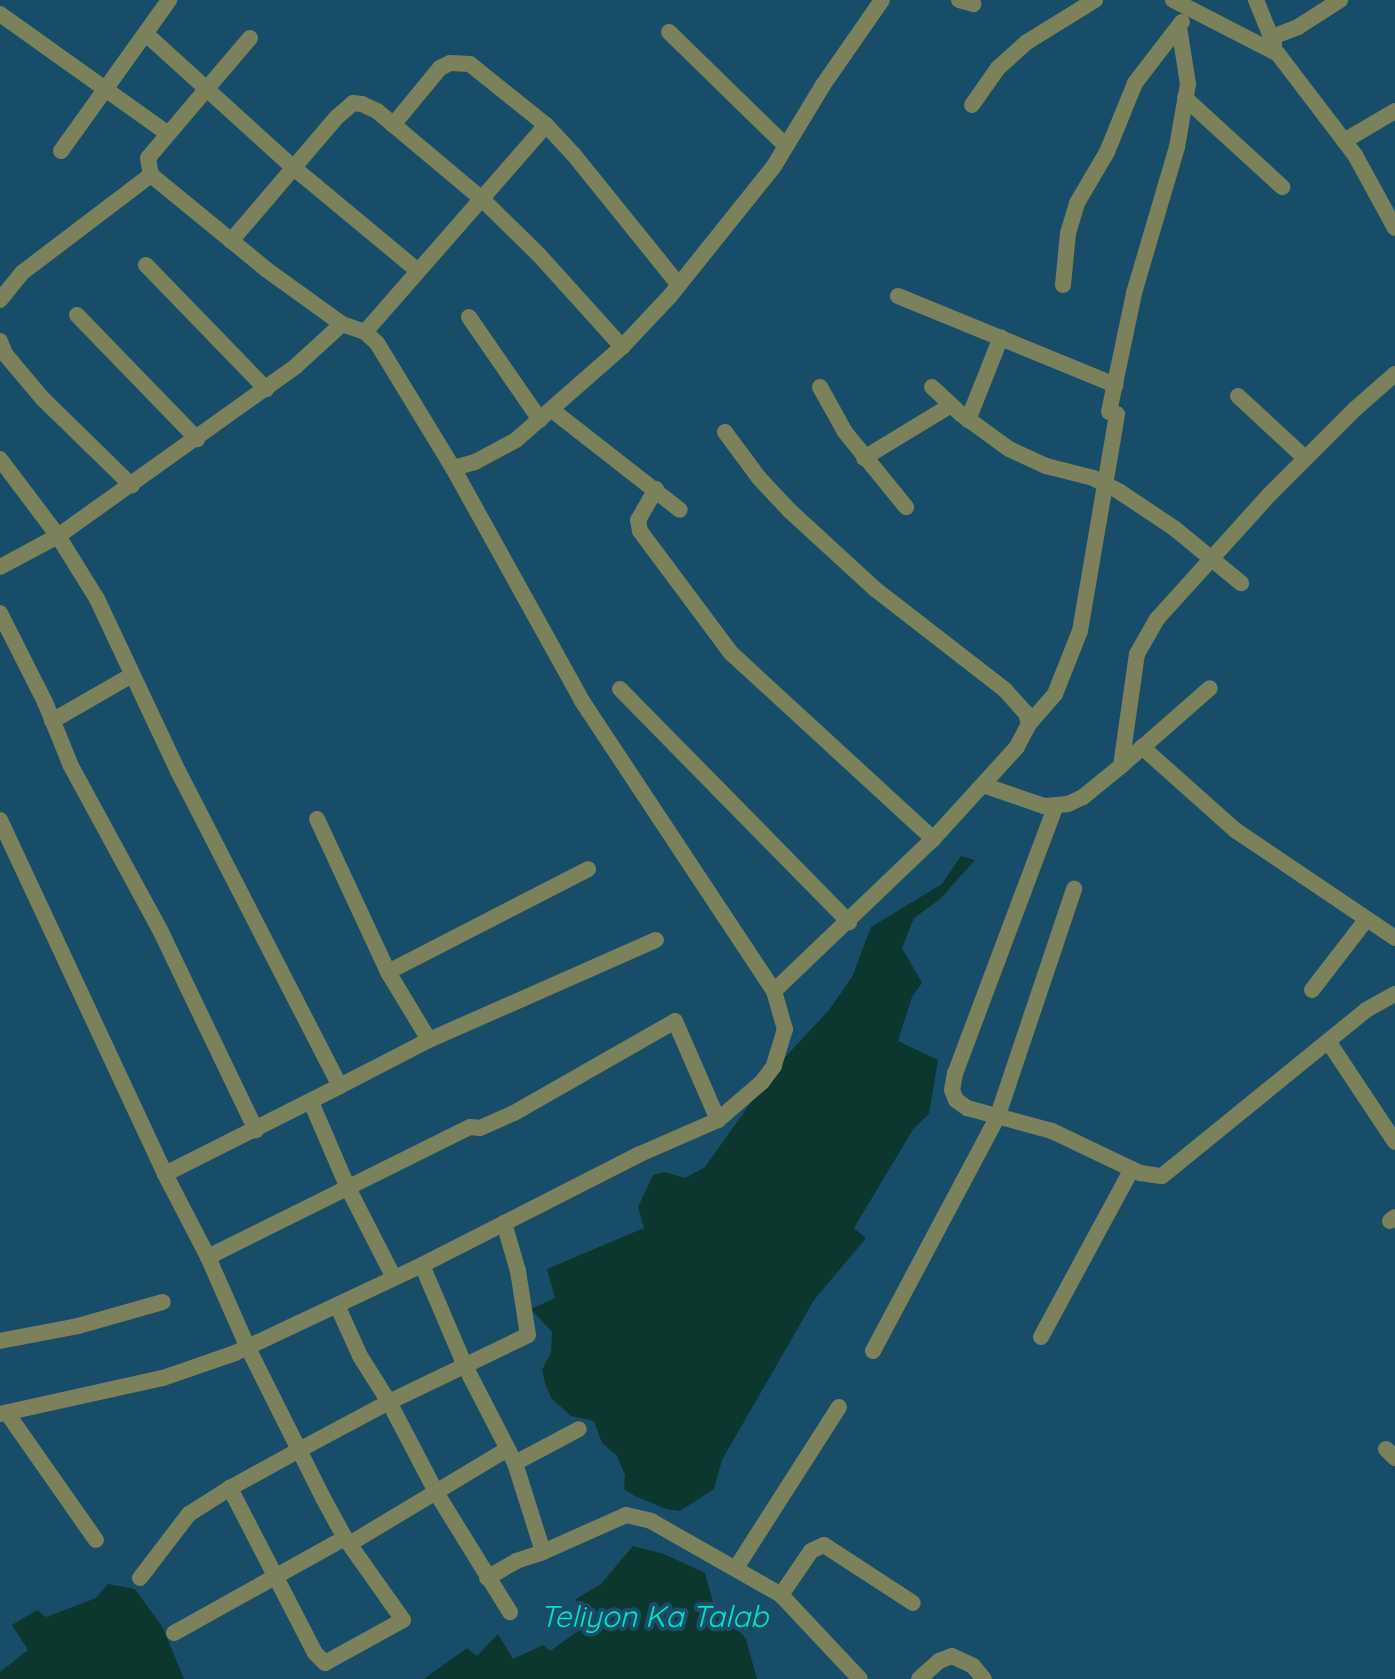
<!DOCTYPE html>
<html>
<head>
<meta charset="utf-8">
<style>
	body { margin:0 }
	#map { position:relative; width:1395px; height:1679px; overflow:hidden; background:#184d69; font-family:Quicksand,sans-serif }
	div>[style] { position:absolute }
	.water>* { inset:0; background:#0b372e }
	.minor>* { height:16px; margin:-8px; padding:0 8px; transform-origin:8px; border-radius:8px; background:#7b815b }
	.tertiary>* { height:16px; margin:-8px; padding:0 8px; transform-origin:8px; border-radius:8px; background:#7b815b }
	span { translate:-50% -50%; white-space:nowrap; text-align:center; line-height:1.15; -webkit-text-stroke:8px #184d69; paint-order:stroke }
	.water-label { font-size:30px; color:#00e5c2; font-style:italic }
</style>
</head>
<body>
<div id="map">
	<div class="water">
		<div style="clip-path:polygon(961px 856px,975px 860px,940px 899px,914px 918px,902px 948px,922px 983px,912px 997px,898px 1041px,938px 1060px,929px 1114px,914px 1128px,854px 1228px,866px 1238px,814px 1300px,722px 1460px,714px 1489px,680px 1511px,666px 1509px,635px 1496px,624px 1489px,625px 1475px,617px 1456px,602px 1443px,594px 1421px,571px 1416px,551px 1398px,545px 1383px,542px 1370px,551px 1352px,552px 1332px,531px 1309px,555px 1298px,547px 1269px,644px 1228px,638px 1207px,653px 1175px,665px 1172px,685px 1178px,705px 1167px,777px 1066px,829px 1010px,852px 977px,871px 927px,942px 884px)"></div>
		<div style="clip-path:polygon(633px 1546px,664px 1554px,705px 1573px,713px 1602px,746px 1639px,757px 1679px,424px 1679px,467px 1648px,477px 1656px,498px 1634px,513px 1659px,543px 1645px,550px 1651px,581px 1629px,576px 1599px,601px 1584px)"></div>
		<div style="clip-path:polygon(108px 1584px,135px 1589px,163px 1628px,184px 1679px,0 1679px,0 1672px,28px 1650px,12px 1625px,37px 1610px,46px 1617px,96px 1598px)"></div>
	</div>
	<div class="minor">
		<div style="left:959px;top:0;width:15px;rotate:16deg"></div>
		<div style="left:1256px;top:0;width:48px;rotate:67.8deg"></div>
		<div style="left:0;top:14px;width:205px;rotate:35.5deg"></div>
		<div style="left:669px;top:32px;width:163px;rotate:44.3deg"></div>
		<div style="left:146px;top:34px;width:200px;rotate:42.2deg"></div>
		<div style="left:294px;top:168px;width:161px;rotate:39.7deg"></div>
		<div style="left:1272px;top:37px;width:28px;rotate:-21deg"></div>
		<div style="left:1298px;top:27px;width:50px;rotate:-32.7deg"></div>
		<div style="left:250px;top:38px;width:157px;rotate:130.4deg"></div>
		<div style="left:148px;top:158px;width:17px;rotate:80deg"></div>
		<div style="left:151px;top:175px;width:150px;rotate:39.3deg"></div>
		<div style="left:267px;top:270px;width:92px;rotate:35.8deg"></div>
		<div style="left:342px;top:324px;width:24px;rotate:19deg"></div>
		<div style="left:365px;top:332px;width:16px;rotate:43deg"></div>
		<div style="left:377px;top:343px;width:146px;rotate:58.7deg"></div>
		<div style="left:453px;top:468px;width:266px;rotate:61deg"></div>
		<div style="left:582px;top:701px;width:348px;rotate:56.5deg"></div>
		<div style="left:774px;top:991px;width:40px;rotate:74deg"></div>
		<div style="left:785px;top:1029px;width:39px;rotate:107deg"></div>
		<div style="left:774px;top:1066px;width:20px;rotate:127deg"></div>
		<div style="left:762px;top:1082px;width:58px;rotate:139.2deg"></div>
		<div style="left:1185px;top:98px;width:132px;rotate:42.5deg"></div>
		<div style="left:972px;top:105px;width:45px;rotate:-54.9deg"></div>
		<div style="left:998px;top:68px;width:39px;rotate:-42deg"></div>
		<div style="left:1027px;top:42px;width:80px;rotate:-31.7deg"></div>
		<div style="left:393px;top:125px;width:74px;rotate:-50.5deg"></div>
		<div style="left:440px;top:68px;width:11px;rotate:-27deg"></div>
		<div style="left:450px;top:63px;width:20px;rotate:3deg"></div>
		<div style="left:470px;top:64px;width:97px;rotate:38.8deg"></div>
		<div style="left:546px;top:125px;width:41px;rotate:47deg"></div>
		<div style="left:574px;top:155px;width:167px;rotate:51.1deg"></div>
		<div style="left:1344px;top:141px;width:59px;rotate:-30.5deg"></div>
		<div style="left:61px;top:151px;width:186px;rotate:-54.4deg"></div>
		<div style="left:231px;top:241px;width:163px;rotate:-49.5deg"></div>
		<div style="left:337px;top:117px;width:21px;rotate:-41deg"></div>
		<div style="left:353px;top:103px;width:9px;rotate:6deg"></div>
		<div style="left:362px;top:104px;width:17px;rotate:25deg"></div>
		<div style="left:377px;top:111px;width:137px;rotate:40deg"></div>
		<div style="left:482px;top:199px;width:80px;rotate:44.5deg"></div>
		<div style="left:539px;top:255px;width:124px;rotate:47.9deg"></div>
		<div style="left:146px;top:265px;width:173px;rotate:45.9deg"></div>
		<div style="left:1063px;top:285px;width:52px;rotate:-84.5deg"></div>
		<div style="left:1068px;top:233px;width:31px;rotate:-73deg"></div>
		<div style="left:1077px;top:203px;width:59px;rotate:-59.5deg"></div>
		<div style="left:1107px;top:152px;width:74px;rotate:-67.9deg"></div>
		<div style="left:1135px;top:83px;width:77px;rotate:-52.4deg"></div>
		<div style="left:898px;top:296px;width:235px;rotate:22.3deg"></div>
		<div style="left:0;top:300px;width:36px;rotate:-51deg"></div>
		<div style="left:23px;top:272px;width:161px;rotate:-37.2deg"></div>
		<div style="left:77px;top:315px;width:173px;rotate:45.9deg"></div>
		<div style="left:469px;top:317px;width:125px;rotate:55.4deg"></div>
		<div style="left:365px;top:332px;width:275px;rotate:-48.8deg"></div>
		<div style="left:0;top:341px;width:14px;rotate:69deg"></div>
		<div style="left:5px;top:354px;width:59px;rotate:49.8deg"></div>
		<div style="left:43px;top:399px;width:124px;rotate:44.3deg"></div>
		<div style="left:820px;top:387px;width:51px;rotate:60.9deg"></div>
		<div style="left:845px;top:432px;width:97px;rotate:50.9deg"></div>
		<div style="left:932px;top:387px;width:40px;rotate:43deg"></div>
		<div style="left:961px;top:414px;width:59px;rotate:36.1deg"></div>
		<div style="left:1009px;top:449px;width:41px;rotate:24.7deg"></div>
		<div style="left:1046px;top:466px;width:49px;rotate:14.3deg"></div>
		<div style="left:1093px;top:478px;width:30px;rotate:27deg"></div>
		<div style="left:1120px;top:492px;width:65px;rotate:33.7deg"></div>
		<div style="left:1174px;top:528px;width:87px;rotate:39.4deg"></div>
		<div style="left:1238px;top:396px;width:91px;rotate:42.8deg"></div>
		<div style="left:552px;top:410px;width:162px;rotate:38deg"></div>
		<div style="left:1109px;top:412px;width:122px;rotate:-78.1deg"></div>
		<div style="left:1134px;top:293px;width:152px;rotate:-73.6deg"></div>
		<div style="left:1177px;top:147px;width:64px;rotate:-80.1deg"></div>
		<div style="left:1188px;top:84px;width:58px;rotate:-99deg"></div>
		<div style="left:968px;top:420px;width:89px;rotate:-68.3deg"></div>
		<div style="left:725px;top:432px;width:57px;rotate:53.5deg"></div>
		<div style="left:759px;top:478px;width:44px;rotate:46.8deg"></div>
		<div style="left:789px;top:510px;width:117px;rotate:42.6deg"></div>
		<div style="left:875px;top:589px;width:165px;rotate:37.8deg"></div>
		<div style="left:1005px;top:690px;width:31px;rotate:48deg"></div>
		<div style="left:1026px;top:713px;width:11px;rotate:75deg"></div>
		<div style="left:1029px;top:724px;width:26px;rotate:118deg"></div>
		<div style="left:1017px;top:747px;width:125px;rotate:132.4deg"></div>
		<div style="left:933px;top:839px;width:220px;rotate:136.3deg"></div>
		<div style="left:864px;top:458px;width:102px;rotate:-31.3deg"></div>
		<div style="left:0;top:459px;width:96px;rotate:53deg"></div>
		<div style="left:58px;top:536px;width:292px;rotate:-35.5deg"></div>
		<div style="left:296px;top:366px;width:62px;rotate:-42.4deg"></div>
		<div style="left:453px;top:468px;width:23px;rotate:-15deg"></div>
		<div style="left:475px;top:462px;width:47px;rotate:-28.2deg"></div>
		<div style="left:516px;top:440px;width:141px;rotate:-41.3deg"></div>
		<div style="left:622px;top:347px;width:70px;rotate:-46.7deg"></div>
		<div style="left:670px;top:296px;width:166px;rotate:-51.3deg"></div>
		<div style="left:774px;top:166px;width:95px;rotate:-58.8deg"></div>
		<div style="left:823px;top:85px;width:103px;rotate:-55.2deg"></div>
		<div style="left:656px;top:489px;width:36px;rotate:120deg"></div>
		<div style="left:638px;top:520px;width:11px;rotate:80deg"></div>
		<div style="left:640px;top:531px;width:152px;rotate:53.3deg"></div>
		<div style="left:731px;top:653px;width:275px;rotate:42.6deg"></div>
		<div style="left:0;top:567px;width:66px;rotate:-28.1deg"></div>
		<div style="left:58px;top:536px;width:74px;rotate:58.2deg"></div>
		<div style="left:97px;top:599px;width:190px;rotate:64.8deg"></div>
		<div style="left:178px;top:771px;width:354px;rotate:62.8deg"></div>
		<div style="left:340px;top:1086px;width:196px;rotate:153.3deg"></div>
		<div style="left:0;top:613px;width:100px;rotate:63.2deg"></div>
		<div style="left:45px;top:702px;width:69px;rotate:67.9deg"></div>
		<div style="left:71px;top:766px;width:189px;rotate:61.5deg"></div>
		<div style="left:161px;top:932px;width:220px;rotate:64.4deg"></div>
		<div style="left:620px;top:689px;width:327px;rotate:45.5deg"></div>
		<div style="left:52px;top:721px;width:92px;rotate:-29.9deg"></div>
		<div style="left:1029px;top:724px;width:40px;rotate:-49deg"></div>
		<div style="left:1055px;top:694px;width:68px;rotate:-68.4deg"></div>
		<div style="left:1080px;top:631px;width:220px;rotate:-80.3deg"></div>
		<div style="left:1142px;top:747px;width:125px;rotate:41.7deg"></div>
		<div style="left:1235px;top:830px;width:193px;rotate:34deg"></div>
		<div style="left:1121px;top:766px;width:113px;rotate:-81.9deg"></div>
		<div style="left:1137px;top:654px;width:40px;rotate:-60.3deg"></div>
		<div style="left:1157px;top:619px;width:169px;rotate:-47.9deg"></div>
		<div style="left:1270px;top:494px;width:120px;rotate:-45deg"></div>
		<div style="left:1355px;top:409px;width:53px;rotate:-41.2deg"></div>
		<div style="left:983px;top:785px;width:65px;rotate:19deg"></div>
		<div style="left:1044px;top:806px;width:24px;rotate:-5deg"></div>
		<div style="left:1068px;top:804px;width:17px;rotate:-25deg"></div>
		<div style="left:1083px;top:797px;width:49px;rotate:-39.2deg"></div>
		<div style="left:1121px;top:766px;width:118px;rotate:-41.2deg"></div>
		<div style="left:1056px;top:805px;width:286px;rotate:110.6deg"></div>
		<div style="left:955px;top:1073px;width:17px;rotate:100deg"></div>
		<div style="left:952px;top:1090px;width:11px;rotate:68deg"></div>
		<div style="left:956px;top:1100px;width:14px;rotate:36deg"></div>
		<div style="left:967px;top:1108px;width:88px;rotate:15.1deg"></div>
		<div style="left:1052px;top:1131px;width:98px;rotate:25.5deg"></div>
		<div style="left:1140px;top:1173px;width:22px;rotate:8deg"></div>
		<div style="left:1162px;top:1176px;width:263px;rotate:-39.1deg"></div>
		<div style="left:1366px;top:1010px;width:33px;rotate:-29deg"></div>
		<div style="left:317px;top:819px;width:169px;rotate:65.1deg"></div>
		<div style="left:388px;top:972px;width:79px;rotate:58.9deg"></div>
		<div style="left:429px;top:1040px;width:100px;rotate:152.7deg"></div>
		<div style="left:0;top:820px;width:391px;rotate:65deg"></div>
		<div style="left:165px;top:1174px;width:93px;rotate:62.6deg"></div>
		<div style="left:208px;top:1257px;width:97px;rotate:66.3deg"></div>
		<div style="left:247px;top:1346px;width:170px;rotate:63.4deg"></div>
		<div style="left:323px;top:1498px;width:46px;rotate:61.2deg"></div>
		<div style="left:345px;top:1538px;width:100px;rotate:54.7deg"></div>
		<div style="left:403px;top:1620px;width:89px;rotate:151.1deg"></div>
		<div style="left:325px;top:1663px;width:14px;rotate:-135deg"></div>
		<div style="left:315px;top:1653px;width:186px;rotate:-117.3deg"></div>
		<div style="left:230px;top:1488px;width:79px;rotate:-28.8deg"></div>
		<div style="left:299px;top:1450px;width:102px;rotate:-28.1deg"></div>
		<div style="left:389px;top:1402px;width:154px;rotate:-25.7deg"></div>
		<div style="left:528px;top:1335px;width:65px;rotate:-98.9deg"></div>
		<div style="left:518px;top:1271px;width:50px;rotate:-106.3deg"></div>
		<div style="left:388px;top:972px;width:225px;rotate:-27.2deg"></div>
		<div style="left:1312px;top:990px;width:88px;rotate:-52.4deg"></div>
		<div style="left:429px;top:1040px;width:248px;rotate:-23.8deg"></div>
		<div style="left:1328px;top:1041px;width:121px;rotate:56.4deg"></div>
		<div style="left:311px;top:1102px;width:94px;rotate:66.7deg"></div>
		<div style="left:348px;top:1188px;width:101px;rotate:62.9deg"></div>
		<div style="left:1390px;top:1221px;width:6px;rotate:-39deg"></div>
		<div style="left:208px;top:1257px;width:292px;rotate:-26.4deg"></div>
		<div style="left:470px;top:1127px;width:10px;rotate:6deg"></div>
		<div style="left:480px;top:1128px;width:37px;rotate:-24deg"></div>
		<div style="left:514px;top:1113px;width:185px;rotate:-29.7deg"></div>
		<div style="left:675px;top:1021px;width:108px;rotate:66.5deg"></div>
		<div style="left:718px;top:1120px;width:85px;rotate:156.4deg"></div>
		<div style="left:640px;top:1154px;width:245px;rotate:153deg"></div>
		<div style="left:422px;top:1265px;width:112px;rotate:66.9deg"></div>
		<div style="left:466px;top:1368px;width:107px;rotate:62.7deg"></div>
		<div style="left:515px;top:1463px;width:93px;rotate:72.5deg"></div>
		<div style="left:543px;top:1552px;width:91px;rotate:-24deg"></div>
		<div style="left:626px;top:1515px;width:26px;rotate:13deg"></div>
		<div style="left:651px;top:1521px;width:150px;rotate:29.6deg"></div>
		<div style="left:781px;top:1595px;width:115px;rotate:46.8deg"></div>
		<div style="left:337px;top:1305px;width:56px;rotate:65.7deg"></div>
		<div style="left:360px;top:1356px;width:54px;rotate:57.8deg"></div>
		<div style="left:389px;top:1402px;width:104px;rotate:62.4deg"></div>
		<div style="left:437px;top:1494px;width:139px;rotate:58.3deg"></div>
		<div style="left:1041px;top:1337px;width:191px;rotate:-61.6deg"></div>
		<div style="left:0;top:1341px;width:79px;rotate:-10.9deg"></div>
		<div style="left:78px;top:1326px;width:88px;rotate:-15.8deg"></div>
		<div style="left:873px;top:1351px;width:264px;rotate:-62deg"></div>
		<div style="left:997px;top:1118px;width:242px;rotate:-71.4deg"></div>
		<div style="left:7px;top:1413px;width:155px;rotate:55deg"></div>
		<div style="left:0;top:1414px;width:167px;rotate:-12.5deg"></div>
		<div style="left:163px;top:1378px;width:76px;rotate:-19.1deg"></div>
		<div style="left:235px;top:1353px;width:207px;rotate:-25.2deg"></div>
		<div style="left:1386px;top:1449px;width:13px;rotate:45deg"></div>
		<div style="left:515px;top:1463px;width:72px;rotate:-28deg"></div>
		<div style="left:351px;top:1543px;width:181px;rotate:-31deg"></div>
		<div style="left:736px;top:1568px;width:191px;rotate:-57.4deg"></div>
		<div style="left:140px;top:1578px;width:81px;rotate:-52.6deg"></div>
		<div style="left:189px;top:1514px;width:49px;rotate:-32.4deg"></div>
		<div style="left:487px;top:1578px;width:34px;rotate:-30deg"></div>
		<div style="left:516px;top:1561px;width:28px;rotate:-18deg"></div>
		<div style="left:781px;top:1595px;width:53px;rotate:-55.7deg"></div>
		<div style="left:811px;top:1551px;width:14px;rotate:-25deg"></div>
		<div style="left:824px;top:1545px;width:106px;rotate:33.1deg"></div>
		<div style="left:174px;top:1633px;width:196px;rotate:-29.1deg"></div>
		<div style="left:919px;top:1679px;width:27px;rotate:-42deg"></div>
		<div style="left:939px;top:1661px;width:14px;rotate:-21deg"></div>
		<div style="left:952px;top:1656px;width:23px;rotate:25deg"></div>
		<div style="left:973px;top:1666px;width:17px;rotate:50deg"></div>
	</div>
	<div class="tertiary">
		<div style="left:1173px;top:0;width:118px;rotate:27.2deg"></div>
		<div style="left:1278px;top:54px;width:127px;rotate:52.7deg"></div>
		<div style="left:1355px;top:155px;width:83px;rotate:61.3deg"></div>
	</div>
	<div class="water-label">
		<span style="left:654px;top:1616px">Teliyon Ka Talab</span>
	</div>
</div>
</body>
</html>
